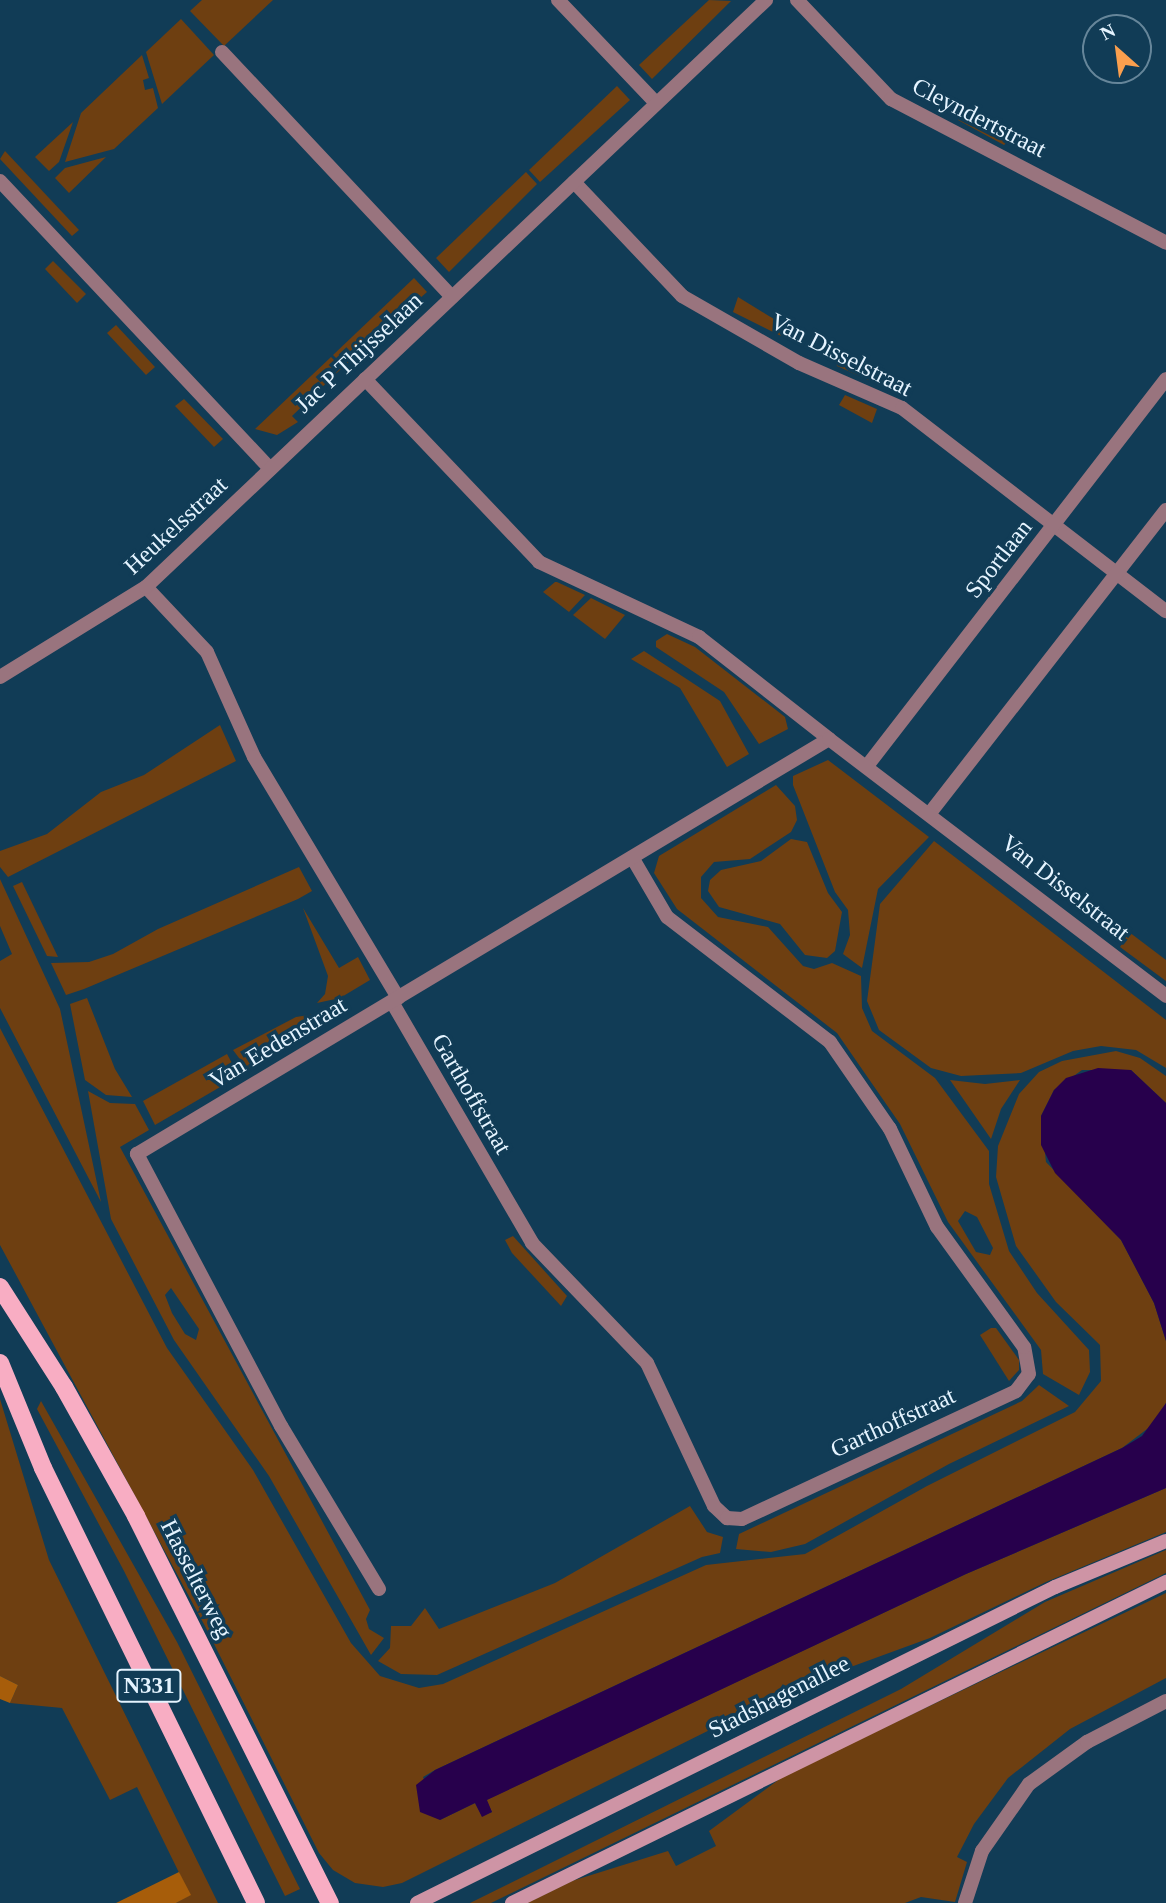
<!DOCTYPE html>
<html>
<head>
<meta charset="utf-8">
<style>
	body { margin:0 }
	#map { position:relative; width:1166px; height:1903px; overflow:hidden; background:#113c56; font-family:Georgia,serif }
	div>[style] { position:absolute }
	.green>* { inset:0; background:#6e3f11 }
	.forest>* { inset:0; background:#a75d0a }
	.water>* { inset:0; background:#27004c }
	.minor>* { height:14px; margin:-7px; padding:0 7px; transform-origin:7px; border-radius:7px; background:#99747e }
	.secondary>* { height:14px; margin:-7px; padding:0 7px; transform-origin:7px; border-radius:7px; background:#ce94a5 }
	.primary>* { height:18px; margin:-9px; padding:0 9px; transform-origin:9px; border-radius:9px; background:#f8adc3 }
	span { translate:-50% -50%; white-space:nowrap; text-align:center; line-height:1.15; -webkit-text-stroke:7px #113c56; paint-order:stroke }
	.shield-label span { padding:2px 5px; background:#113c56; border:2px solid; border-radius:5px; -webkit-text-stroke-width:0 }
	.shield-label { font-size:23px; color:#e5f4ff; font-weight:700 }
	.street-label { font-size:24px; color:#e5f4ff }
	.north { position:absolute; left:1082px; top:14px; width:70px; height:70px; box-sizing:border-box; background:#113c56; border:2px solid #66869a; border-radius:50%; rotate:332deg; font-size:19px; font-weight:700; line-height:28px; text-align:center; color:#e5f4ff }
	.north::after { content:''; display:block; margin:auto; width:24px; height:32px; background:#fa9f4e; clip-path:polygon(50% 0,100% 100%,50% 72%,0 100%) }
</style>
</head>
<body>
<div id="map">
	<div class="green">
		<div style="clip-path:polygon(202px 0,273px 0,224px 46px,190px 11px)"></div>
		<div style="clip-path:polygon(709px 0,731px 1px,652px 79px,639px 65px)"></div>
		<div style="clip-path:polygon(181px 19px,214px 55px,162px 104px,146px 52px)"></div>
		<div style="clip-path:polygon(142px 55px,149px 78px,143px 80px,145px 90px,153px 88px,158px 108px,114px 149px,65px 162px,81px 113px)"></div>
		<div style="clip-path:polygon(617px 86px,630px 100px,540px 182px,529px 170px)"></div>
		<div style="clip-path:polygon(964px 104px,1016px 134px,1004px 145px,958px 120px)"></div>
		<div style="clip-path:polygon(73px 122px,59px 162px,49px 171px,35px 157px)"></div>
		<div style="clip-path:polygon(5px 151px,79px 230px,72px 236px,0 159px)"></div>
		<div style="clip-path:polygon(106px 157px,69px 193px,55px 178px,65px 168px)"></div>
		<div style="clip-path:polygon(526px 172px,537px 184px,449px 272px,436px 258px)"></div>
		<div style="clip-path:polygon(53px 261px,86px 294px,77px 303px,45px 269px)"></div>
		<div style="clip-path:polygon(414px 278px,427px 292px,344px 366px,333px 355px)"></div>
		<div style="clip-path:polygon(738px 297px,787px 327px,781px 336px,733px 312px)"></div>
		<div style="clip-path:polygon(116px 325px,155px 367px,146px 375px,107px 333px)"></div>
		<div style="clip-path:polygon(331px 357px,342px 368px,292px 416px,298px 422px,277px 435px,255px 429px)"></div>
		<div style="clip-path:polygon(835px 357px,889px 381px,882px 386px,837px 366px)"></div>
		<div style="clip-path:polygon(845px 395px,877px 409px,872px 423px,839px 405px)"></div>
		<div style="clip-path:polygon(184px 399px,223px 439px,214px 447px,175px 406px)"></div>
		<div style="clip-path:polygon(555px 582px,557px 582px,585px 595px,569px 612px,543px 592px)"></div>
		<div style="clip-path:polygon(591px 598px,625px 615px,605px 639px,573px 615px)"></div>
		<div style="clip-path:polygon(667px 634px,695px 647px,785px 717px,788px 729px,759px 744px,724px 692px,656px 647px,656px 641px)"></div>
		<div style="clip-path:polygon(644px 651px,720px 701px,749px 754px,727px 767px,680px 688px,631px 659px)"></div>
		<div style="clip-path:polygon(220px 725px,236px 761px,8px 877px,0 867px,0 851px,47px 834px,101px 792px,144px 775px)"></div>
		<div style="clip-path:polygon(828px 760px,929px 837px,878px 889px,862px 968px,843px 954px,850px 935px,848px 910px,835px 892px,793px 785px,793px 776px)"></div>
		<div style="clip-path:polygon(evenodd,776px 785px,795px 806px,797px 820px,791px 832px,750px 859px,714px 862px,701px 877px,701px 898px,718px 917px,768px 927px,803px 966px,814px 969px,832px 963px,861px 976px,862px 1008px,872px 1031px,935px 1078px,989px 1151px,989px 1184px,1009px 1251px,1037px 1293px,1089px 1350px,1090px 1372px,1079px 1395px,1043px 1374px,1041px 1350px,948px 1222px,900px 1124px,837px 1033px,677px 909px,654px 873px,659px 856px,776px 785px,965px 1211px,977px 1217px,993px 1248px,990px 1255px,976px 1252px,958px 1221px,965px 1211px)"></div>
		<div style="clip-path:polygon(791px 839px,807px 842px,828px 893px,842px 912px,835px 951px,827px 958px,805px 955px,780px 924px,719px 907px,708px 891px,710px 880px,721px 870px,761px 861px)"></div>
		<div style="clip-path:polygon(934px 841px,1166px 1020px,1166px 1068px,1136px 1050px,1101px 1046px,1073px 1051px,1021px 1073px,961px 1076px,931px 1068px,879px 1030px,867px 1001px,880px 904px)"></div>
		<div style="clip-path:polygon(299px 867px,312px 891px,298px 899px,84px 989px,66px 995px,51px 963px,89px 962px,113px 954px,158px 929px)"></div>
		<div style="clip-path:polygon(0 879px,60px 1009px,101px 1202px,0 1008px,0 961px,12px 954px,0 926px)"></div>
		<div style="clip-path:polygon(22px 882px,58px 957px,47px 956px,13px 886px)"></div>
		<div style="clip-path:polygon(303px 908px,339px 968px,358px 957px,370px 980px,340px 998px,317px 1003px,325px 994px,328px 976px)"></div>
		<div style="clip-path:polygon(1129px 932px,1166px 960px,1166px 981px,1120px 947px)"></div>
		<div style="clip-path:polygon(87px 998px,115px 1069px,132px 1097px,106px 1095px,85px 1080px,70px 1004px)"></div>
		<div style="clip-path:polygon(349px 1009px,248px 1070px,233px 1050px,296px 1017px)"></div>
		<div style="clip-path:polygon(0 1028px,167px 1348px,253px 1470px,351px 1643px,380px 1676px,419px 1688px,443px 1684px,706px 1565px,805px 1554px,927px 1486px,1075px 1412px,1101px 1381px,1100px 1345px,1056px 1302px,1016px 1246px,996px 1177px,998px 1146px,1019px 1094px,1039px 1072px,1062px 1061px,1116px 1051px,1140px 1058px,1166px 1076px,1166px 1103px,1131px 1070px,1082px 1070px,1054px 1090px,1041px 1116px,1046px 1162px,1121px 1240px,1154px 1303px,1166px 1341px,1166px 1403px,1155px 1423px,1122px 1448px,435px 1770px,423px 1777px,440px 1820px,475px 1803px,482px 1816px,492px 1812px,486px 1800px,966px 1574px,1166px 1488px,1166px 1532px,1046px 1582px,930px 1638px,796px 1687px,402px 1883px,383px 1887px,355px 1883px,333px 1870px,319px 1853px,206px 1628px,0 1245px)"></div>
		<div style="clip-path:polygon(227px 1054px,239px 1076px,155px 1125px,143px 1101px)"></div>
		<div style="clip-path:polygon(950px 1080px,985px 1084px,1020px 1080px,1001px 1109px,991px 1139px)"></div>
		<div style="clip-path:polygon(evenodd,88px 1091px,110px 1103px,135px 1104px,149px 1130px,120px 1147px,370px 1610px,366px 1619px,369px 1629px,384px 1638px,371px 1655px,269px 1476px,174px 1340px,111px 1219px,88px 1091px,171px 1288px,199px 1329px,196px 1340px,185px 1334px,172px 1313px,165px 1295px,171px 1288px)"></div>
		<div style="clip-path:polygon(513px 1236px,567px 1296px,561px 1306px,512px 1253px,505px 1240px)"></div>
		<div style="clip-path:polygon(991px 1328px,996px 1328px,1019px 1360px,1019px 1370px,1009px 1381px,980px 1335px)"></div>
		<div style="clip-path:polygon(1039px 1385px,1069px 1406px,949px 1464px,805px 1544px,771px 1552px,736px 1549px,739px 1534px,1022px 1401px)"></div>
		<div style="clip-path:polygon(0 1399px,49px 1560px,218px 1903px,176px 1903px,190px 1895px,137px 1787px,110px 1800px,62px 1708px,10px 1703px,18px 1685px,0 1676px)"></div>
		<div style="clip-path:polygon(41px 1401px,177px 1642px,300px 1889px,285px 1896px,124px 1571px,37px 1409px)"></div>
		<div style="clip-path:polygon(690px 1506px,707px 1532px,723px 1537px,720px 1553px,702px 1557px,437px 1675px,401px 1674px,378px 1661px,390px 1648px,391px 1626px,411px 1626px,425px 1608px,439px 1629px,555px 1583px)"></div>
		<div style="clip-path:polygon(1166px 1550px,1166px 1573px,491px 1903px,470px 1903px,901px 1689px,1045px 1602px)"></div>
		<div style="clip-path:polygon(1166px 1593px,1166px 1678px,1070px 1729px,1008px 1778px,974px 1824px,957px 1857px,967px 1862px,955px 1902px,921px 1897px,905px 1903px,527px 1903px,572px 1881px,668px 1851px,676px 1866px,716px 1846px,709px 1831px,785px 1775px)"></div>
	</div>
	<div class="forest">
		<div style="clip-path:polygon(0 1676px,18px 1685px,10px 1703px,0 1699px)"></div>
		<div style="clip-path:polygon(179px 1872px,191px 1895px,176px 1903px,116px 1903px)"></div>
	</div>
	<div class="water">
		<div style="clip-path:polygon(1098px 1068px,1131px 1070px,1166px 1103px,1166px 1341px,1154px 1303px,1121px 1240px,1055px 1173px,1041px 1145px,1041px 1116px,1054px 1090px,1066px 1078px)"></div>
		<div style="clip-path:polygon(1166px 1403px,1166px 1488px,966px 1574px,487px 1800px,492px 1812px,482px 1817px,475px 1803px,440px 1820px,420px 1812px,416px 1785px,435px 1770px,1122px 1448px,1142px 1436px)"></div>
	</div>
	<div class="minor">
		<div style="left:558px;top:0;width:142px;rotate:46.4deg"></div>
		<div style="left:797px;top:0;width:137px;rotate:46.5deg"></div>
		<div style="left:891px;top:99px;width:310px;rotate:27.6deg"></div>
		<div style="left:222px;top:52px;width:336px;rotate:46.8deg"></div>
		<div style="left:0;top:181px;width:395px;rotate:46.8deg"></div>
		<div style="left:574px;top:182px;width:157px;rotate:46.5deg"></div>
		<div style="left:682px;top:296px;width:135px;rotate:29.8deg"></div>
		<div style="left:799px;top:363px;width:112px;rotate:23.6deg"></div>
		<div style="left:902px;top:408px;width:333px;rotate:37.6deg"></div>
		<div style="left:365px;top:379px;width:253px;rotate:46.4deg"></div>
		<div style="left:539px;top:562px;width:177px;rotate:25.1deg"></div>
		<div style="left:699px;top:637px;width:165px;rotate:38.1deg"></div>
		<div style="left:146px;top:587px;width:89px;rotate:46.8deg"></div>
		<div style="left:207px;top:652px;width:115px;rotate:65.9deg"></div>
		<div style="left:254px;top:757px;width:281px;rotate:59.1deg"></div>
		<div style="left:0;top:677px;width:172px;rotate:-31.7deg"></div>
		<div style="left:146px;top:587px;width:854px;rotate:-43.43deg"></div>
		<div style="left:867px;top:766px;width:489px;rotate:-52.3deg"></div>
		<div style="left:930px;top:813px;width:384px;rotate:-52.1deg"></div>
		<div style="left:392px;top:1002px;width:279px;rotate:59.8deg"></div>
		<div style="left:532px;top:1243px;width:166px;rotate:46.2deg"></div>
		<div style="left:647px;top:1363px;width:158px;rotate:64.9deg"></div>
		<div style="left:714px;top:1506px;width:18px;rotate:43deg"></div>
		<div style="left:727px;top:1518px;width:15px;rotate:4deg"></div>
		<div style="left:742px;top:1519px;width:302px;rotate:-25deg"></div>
		<div style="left:1016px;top:1391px;width:21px;rotate:-53deg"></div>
		<div style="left:1029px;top:1374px;width:27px;rotate:-100deg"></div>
		<div style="left:1024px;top:1347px;width:148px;rotate:-125.9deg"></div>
		<div style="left:937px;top:1227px;width:109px;rotate:-115.6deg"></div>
		<div style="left:890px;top:1129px;width:106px;rotate:-124.6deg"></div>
		<div style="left:830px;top:1042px;width:205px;rotate:-142.5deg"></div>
		<div style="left:667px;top:917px;width:69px;rotate:-120.3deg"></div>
		<div style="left:379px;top:1589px;width:190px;rotate:-121deg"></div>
		<div style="left:281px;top:1426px;width:308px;rotate:-117.9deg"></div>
		<div style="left:137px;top:1154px;width:807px;rotate:-30.95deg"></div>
		<div style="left:829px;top:739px;width:424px;rotate:37.3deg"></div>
		<div style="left:965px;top:1903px;width:55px;rotate:-71.9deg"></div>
		<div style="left:982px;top:1851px;width:82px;rotate:-55deg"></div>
		<div style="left:1029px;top:1784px;width:72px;rotate:-35.9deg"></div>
		<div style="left:1087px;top:1742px;width:89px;rotate:-27.4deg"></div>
	</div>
	<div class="secondary">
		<div style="left:417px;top:1903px;width:712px;rotate:-26.35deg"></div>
		<div style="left:1055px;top:1587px;width:120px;rotate:-22.5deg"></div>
		<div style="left:512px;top:1903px;width:729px;rotate:-26.14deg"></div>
	</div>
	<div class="primary">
		<div style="left:0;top:1287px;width:119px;rotate:57.4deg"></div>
		<div style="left:64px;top:1387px;width:148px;rotate:60.8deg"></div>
		<div style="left:136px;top:1516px;width:433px;rotate:63.4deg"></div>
		<div style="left:0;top:1363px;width:113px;rotate:67.7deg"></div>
		<div style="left:43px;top:1468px;width:484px;rotate:63.9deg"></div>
	</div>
	<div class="shield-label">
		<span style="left:149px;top:1686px">N331</span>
	</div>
	<div class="street-label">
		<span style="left:979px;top:118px;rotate:27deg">Cleyndertstraat</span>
		<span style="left:359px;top:353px;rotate:-43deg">Jac P Thijsselaan</span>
		<span style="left:841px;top:355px;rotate:27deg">Van Disselstraat</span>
		<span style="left:176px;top:526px;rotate:-43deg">Heukelsstraat</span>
		<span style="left:999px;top:559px;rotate:-52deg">Sportlaan</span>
		<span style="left:1065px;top:888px;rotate:38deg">Van Disselstraat</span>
		<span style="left:278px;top:1043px;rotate:-31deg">Van Eedenstraat</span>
		<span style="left:471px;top:1094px;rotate:60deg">Garthoffstraat</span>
		<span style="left:893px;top:1423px;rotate:-25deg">Garthoffstraat</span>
		<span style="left:196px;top:1579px;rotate:63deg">Hasselterweg</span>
		<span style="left:779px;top:1697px;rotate:-27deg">Stadshagenallee</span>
	</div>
	<div class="north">N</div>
</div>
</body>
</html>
